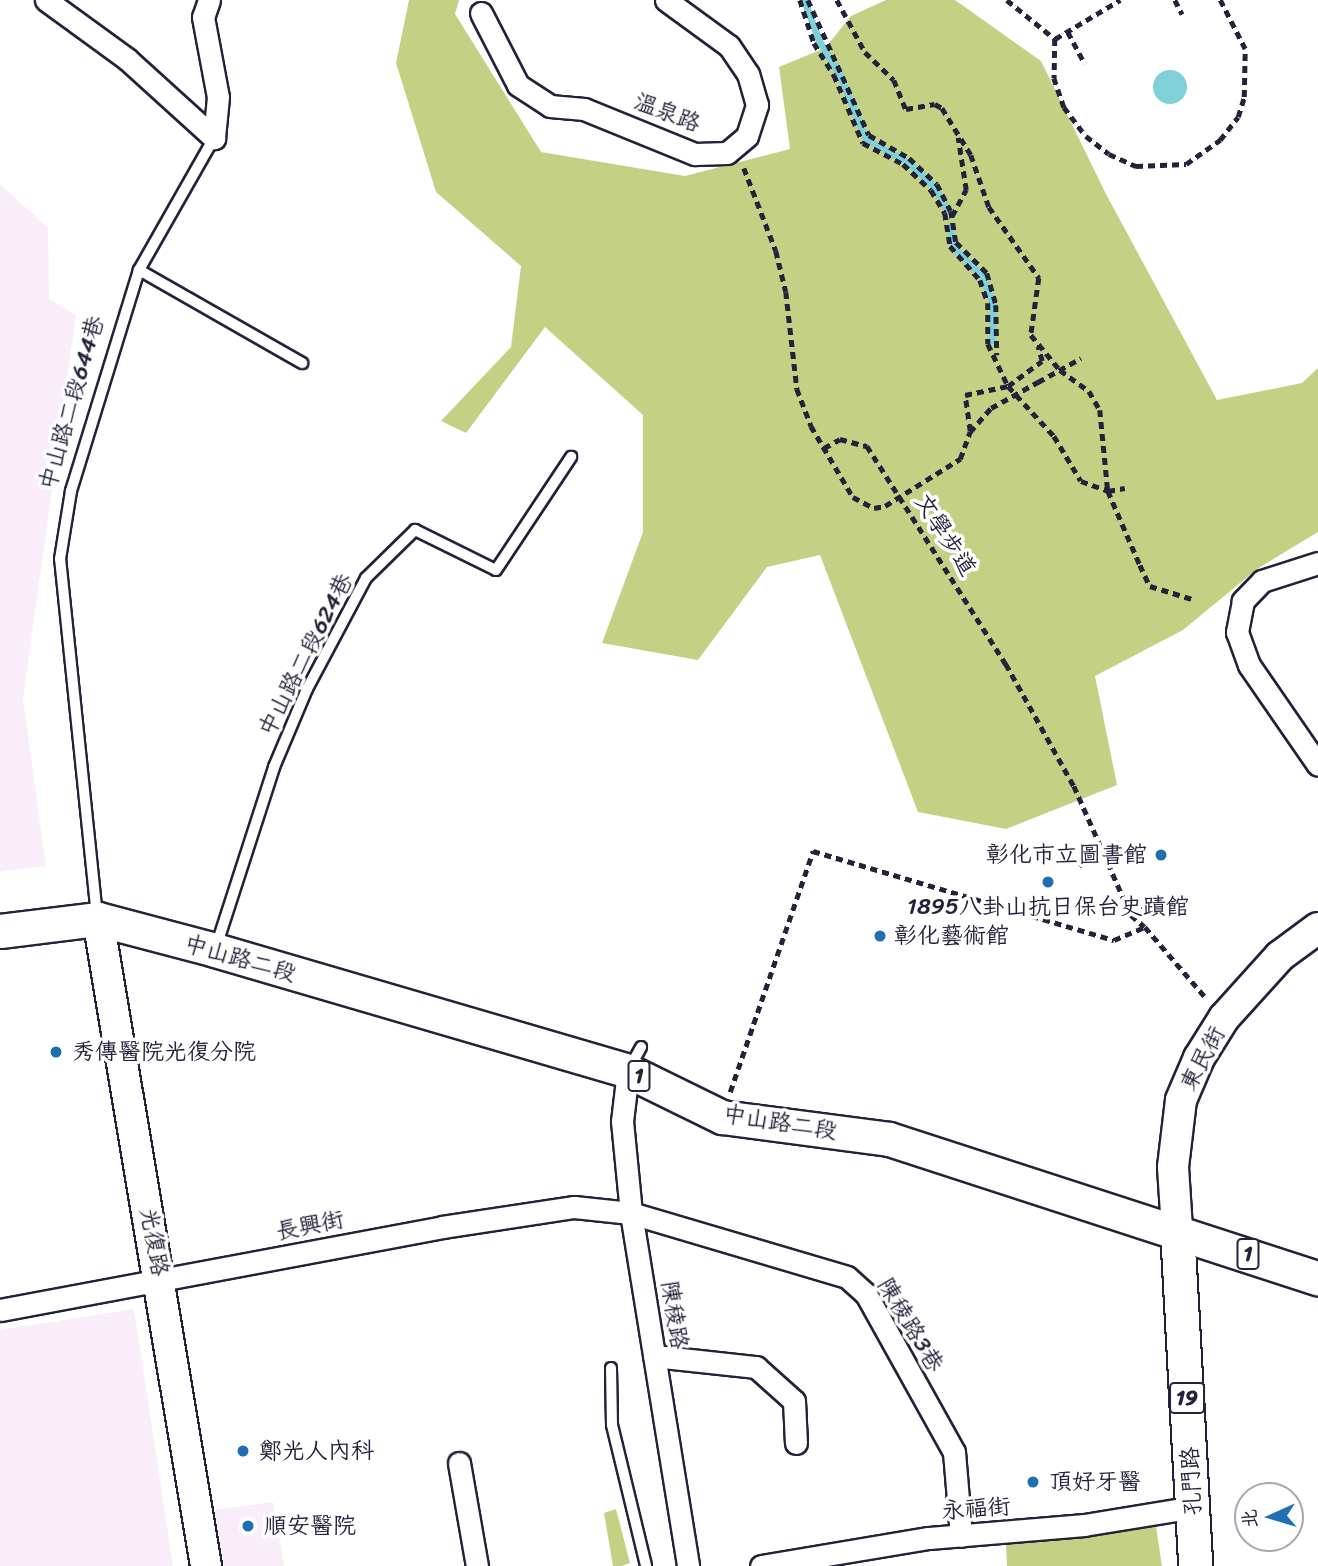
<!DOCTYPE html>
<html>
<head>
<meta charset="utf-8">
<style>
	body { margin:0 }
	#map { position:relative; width:1318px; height:1566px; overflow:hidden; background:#fff; font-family:Sriracha,"LXGW WenKai TC",sans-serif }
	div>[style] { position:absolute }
	.built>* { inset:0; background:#f9edf9 }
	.green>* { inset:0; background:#c4d185 }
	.water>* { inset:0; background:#7fd0d7 }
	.round { border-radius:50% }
	.stream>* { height:7px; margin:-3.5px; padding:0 3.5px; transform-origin:3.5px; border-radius:3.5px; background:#7fd0d7 }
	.path>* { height:4.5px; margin-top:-2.25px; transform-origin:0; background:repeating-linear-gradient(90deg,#22223b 0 7px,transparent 0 12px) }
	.roads { filter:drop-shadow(2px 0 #22223b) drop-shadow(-2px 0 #22223b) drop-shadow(0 2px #22223b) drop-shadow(0 -2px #22223b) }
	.lane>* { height:10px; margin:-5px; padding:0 5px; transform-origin:5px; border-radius:5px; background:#fff }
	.street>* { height:21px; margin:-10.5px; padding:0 10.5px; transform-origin:10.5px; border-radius:10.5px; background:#fff }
	.secondary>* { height:30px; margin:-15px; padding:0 15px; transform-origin:15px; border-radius:15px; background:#fff }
	.primary>* { height:33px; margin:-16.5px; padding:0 16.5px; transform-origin:16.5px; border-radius:16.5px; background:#fff }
	.path-bridge>* { height:4.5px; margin-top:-2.25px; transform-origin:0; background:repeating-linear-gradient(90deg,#22223b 0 7px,transparent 0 12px) }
	.dots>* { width:19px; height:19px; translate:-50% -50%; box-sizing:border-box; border:4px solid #fff; border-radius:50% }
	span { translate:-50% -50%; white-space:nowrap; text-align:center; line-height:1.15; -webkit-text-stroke:7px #fff; paint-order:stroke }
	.shield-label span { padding:2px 5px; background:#fff; border:2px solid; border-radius:5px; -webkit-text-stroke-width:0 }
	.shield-label { font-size:21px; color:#22223b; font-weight:700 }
	.street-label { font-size:23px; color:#22223b }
	.poi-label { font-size:23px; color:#22223b }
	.right { translate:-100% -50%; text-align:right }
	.left { translate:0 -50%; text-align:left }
	.north { position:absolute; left:1234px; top:1482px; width:70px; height:70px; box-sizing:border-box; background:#fff; border:2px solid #a7a7b1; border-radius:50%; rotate:266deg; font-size:19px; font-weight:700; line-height:28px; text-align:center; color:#22223b }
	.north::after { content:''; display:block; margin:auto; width:24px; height:32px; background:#1f6fb2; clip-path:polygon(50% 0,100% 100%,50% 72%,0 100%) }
</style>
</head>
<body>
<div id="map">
	<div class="built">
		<div style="clip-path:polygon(0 184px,48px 228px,49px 299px,76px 315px,23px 699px,46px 866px,0 872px)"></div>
		<div style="clip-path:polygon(134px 1309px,173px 1566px,0 1566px,0 1330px)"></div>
		<div style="clip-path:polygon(273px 1502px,284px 1566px,224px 1566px,215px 1510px)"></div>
	</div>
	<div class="green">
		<div style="clip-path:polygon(409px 0,459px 0,455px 14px,541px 152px,685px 176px,790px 149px,779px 67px,825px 48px,851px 16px,886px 0,955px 0,1041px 61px,1106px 194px,1217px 400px,1302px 383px,1318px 368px,1318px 532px,1257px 569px,1183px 630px,1095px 676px,1117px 785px,1006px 829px,918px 812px,820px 555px,767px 567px,698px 660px,602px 643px,643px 532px,643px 415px,545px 327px,466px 433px,441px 421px,511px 347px,521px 266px,436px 192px,396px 63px)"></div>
		<div style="clip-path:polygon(616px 1509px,630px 1563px,621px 1566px,613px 1566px,604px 1513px)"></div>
		<div style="clip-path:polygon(1155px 1520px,1162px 1566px,1007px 1566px,1006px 1545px)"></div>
	</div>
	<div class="water">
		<div class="round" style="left:1153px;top:70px;width:34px;height:34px"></div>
	</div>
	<div class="stream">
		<div style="left:804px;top:0;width:44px;rotate:69.9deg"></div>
		<div style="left:819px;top:41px;width:38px;rotate:58deg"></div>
		<div style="left:839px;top:73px;width:71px;rotate:67.8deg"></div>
		<div style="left:866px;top:139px;width:48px;rotate:28.7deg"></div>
		<div style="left:908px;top:162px;width:37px;rotate:43deg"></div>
		<div style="left:935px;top:187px;width:26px;rotate:62deg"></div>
		<div style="left:950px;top:226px;width:21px;rotate:82deg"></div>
		<div style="left:953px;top:247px;width:42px;rotate:45deg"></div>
		<div style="left:983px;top:277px;width:30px;rotate:70deg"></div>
		<div style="left:993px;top:305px;width:35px;rotate:92deg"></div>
	</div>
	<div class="path">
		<div style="left:800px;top:0;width:45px;rotate:72deg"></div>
		<div style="left:814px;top:43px;width:38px;rotate:58deg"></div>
		<div style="left:834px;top:75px;width:74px;rotate:66.9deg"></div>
		<div style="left:863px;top:143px;width:45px;rotate:27.7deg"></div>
		<div style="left:903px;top:164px;width:38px;rotate:43deg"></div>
		<div style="left:931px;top:190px;width:27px;rotate:59deg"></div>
		<div style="left:945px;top:213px;width:33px;rotate:81deg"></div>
		<div style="left:950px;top:246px;width:45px;rotate:48.6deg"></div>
		<div style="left:980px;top:280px;width:24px;rotate:71deg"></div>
		<div style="left:988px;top:303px;width:41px;rotate:90deg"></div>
		<div style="left:988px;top:344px;width:47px;rotate:64.5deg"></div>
		<div style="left:1008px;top:386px;width:68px;rotate:47.4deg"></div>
		<div style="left:1054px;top:436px;width:52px;rotate:59deg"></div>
		<div style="left:1081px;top:481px;width:29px;rotate:20deg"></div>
		<div style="left:1108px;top:491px;width:17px;rotate:-10deg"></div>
		<div style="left:808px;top:0;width:148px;rotate:65.7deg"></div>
		<div style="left:869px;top:135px;width:46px;rotate:29.9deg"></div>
		<div style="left:909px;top:158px;width:38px;rotate:43deg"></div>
		<div style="left:937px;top:184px;width:30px;rotate:63deg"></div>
		<div style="left:951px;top:211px;width:31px;rotate:81deg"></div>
		<div style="left:956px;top:242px;width:44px;rotate:45deg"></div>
		<div style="left:987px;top:273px;width:33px;rotate:74deg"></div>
		<div style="left:996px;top:305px;width:50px;rotate:88.9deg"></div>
		<div style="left:837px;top:0;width:59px;rotate:61.7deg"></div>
		<div style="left:865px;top:52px;width:40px;rotate:44deg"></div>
		<div style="left:894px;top:80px;width:31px;rotate:68deg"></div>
		<div style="left:906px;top:109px;width:29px;rotate:-10deg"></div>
		<div style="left:935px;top:104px;width:8px;rotate:30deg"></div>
		<div style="left:942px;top:108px;width:55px;rotate:58.3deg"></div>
		<div style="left:971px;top:155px;width:55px;rotate:70.9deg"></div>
		<div style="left:989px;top:207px;width:87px;rotate:54.8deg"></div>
		<div style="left:1039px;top:278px;width:58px;rotate:98deg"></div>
		<div style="left:1031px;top:335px;width:45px;rotate:50.4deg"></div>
		<div style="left:1060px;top:370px;width:36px;rotate:36deg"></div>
		<div style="left:1089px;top:391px;width:22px;rotate:60deg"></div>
		<div style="left:1100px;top:410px;width:81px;rotate:84.4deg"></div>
		<div style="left:1108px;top:491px;width:81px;rotate:66.6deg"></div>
		<div style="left:1140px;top:565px;width:23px;rotate:65deg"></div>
		<div style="left:1150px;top:586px;width:44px;rotate:17.2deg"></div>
		<div style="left:1007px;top:0;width:62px;rotate:39.1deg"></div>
		<div style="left:1055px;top:39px;width:76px;rotate:-31deg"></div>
		<div style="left:1175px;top:0;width:16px;rotate:63deg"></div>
		<div style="left:1068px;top:32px;width:36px;rotate:62deg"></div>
		<div style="left:1055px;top:39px;width:39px;rotate:91deg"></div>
		<div style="left:1054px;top:78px;width:31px;rotate:71deg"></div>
		<div style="left:1064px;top:107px;width:36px;rotate:53deg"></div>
		<div style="left:1086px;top:136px;width:29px;rotate:38deg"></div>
		<div style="left:1109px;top:154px;width:30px;rotate:24deg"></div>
		<div style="left:1136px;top:166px;width:50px;rotate:-2.3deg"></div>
		<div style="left:1186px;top:164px;width:42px;rotate:-35.2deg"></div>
		<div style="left:1220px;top:140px;width:29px;rotate:-52deg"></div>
		<div style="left:1238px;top:117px;width:21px;rotate:-73deg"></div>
		<div style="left:1244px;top:97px;width:48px;rotate:-88.8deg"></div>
		<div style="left:1245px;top:49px;width:55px;rotate:-117deg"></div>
		<div style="left:744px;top:168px;width:89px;rotate:68.9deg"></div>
		<div style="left:776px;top:251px;width:42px;rotate:76.3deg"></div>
		<div style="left:786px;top:292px;width:98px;rotate:83.5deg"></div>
		<div style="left:797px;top:389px;width:40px;rotate:69deg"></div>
		<div style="left:811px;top:426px;width:82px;rotate:59.4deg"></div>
		<div style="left:853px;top:497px;width:24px;rotate:28deg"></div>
		<div style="left:874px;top:508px;width:11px;rotate:-10deg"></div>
		<div style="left:885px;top:506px;width:89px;rotate:-32.1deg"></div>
		<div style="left:960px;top:459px;width:29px;rotate:-70deg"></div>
		<div style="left:970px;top:432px;width:32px;rotate:-49deg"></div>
		<div style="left:952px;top:216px;width:30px;rotate:-62deg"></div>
		<div style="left:966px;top:190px;width:53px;rotate:-98.7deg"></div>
		<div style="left:1038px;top:382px;width:49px;rotate:-29.2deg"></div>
		<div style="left:970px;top:431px;width:36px;rotate:-98deg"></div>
		<div style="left:965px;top:395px;width:44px;rotate:-11.8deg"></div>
		<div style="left:1008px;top:386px;width:42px;rotate:-36.3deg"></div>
		<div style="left:1042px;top:361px;width:15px;rotate:-106deg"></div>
		<div style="left:824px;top:448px;width:18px;rotate:-29deg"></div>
		<div style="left:840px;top:439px;width:28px;rotate:15deg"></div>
		<div style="left:867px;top:446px;width:259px;rotate:57.5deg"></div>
		<div style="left:1006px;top:664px;width:140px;rotate:60.9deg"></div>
		<div style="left:1074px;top:786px;width:141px;rotate:66.2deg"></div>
		<div style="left:1131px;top:915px;width:18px;rotate:41deg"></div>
		<div style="left:1079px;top:866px;width:31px;rotate:-36deg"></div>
		<div style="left:1131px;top:915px;width:27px;rotate:-27deg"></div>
		<div style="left:730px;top:1092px;width:255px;rotate:-71deg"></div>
		<div style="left:813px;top:851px;width:314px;rotate:16.5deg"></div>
		<div style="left:1114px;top:940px;width:34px;rotate:-23deg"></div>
		<div style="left:1145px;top:927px;width:95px;rotate:49.3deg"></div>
	</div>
	<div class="roads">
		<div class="lane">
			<div style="left:139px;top:270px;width:188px;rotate:29.7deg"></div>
			<div style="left:97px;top:916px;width:359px;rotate:-95.9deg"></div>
			<div style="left:60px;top:559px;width:69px;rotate:-80.8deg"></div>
			<div style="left:71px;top:491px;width:231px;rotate:-72.9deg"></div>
			<div style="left:139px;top:270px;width:152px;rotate:-60.4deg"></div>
			<div style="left:216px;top:947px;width:189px;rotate:-72.1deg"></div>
			<div style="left:274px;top:767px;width:85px;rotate:-67.1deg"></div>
			<div style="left:307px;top:689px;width:126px;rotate:-62deg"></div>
			<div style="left:366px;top:578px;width:69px;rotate:-44.4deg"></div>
			<div style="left:415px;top:530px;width:90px;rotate:26.3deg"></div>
			<div style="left:496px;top:570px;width:136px;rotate:-56.4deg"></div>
			<div style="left:629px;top:1069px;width:25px;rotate:-61deg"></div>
			<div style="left:611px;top:1368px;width:57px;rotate:89deg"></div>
			<div style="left:612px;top:1425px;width:145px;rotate:76.4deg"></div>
		</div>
		<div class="street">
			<div style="left:46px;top:0;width:100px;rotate:36.1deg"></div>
			<div style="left:127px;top:59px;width:118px;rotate:42.2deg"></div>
			<div style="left:209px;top:0;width:18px;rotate:109deg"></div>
			<div style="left:203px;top:17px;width:81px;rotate:79.4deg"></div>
			<div style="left:218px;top:97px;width:41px;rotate:95.6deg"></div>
			<div style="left:481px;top:13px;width:81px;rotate:62.8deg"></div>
			<div style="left:518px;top:85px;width:38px;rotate:33deg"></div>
			<div style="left:550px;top:106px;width:34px;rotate:5deg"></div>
			<div style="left:584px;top:109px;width:120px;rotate:22.1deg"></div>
			<div style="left:695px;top:154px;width:32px;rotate:-2deg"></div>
			<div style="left:727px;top:153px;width:26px;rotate:-40deg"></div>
			<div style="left:747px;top:136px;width:33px;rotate:-72deg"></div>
			<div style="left:757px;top:105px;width:32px;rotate:-106deg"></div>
			<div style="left:748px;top:74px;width:34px;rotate:-124deg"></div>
			<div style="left:729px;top:46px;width:78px;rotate:-143.9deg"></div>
			<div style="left:1318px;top:563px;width:59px;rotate:162.2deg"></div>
			<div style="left:1262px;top:581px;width:28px;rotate:134deg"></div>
			<div style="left:1243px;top:601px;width:32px;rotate:101deg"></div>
			<div style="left:1237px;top:632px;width:35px;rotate:70deg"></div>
			<div style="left:1249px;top:665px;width:121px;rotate:55.4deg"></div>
			<div style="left:628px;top:1071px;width:50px;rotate:96.8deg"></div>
			<div style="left:622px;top:1121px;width:92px;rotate:84.4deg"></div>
			<div style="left:631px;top:1213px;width:358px;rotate:80.8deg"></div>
			<div style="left:0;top:1310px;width:450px;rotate:-10.6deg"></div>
			<div style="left:442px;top:1227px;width:134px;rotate:-8.6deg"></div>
			<div style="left:574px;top:1207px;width:57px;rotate:6deg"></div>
			<div style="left:631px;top:1213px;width:225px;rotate:16.5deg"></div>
			<div style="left:847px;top:1277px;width:25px;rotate:42deg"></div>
			<div style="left:866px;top:1294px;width:181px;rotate:60.9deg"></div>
			<div style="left:954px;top:1452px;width:84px;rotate:85.2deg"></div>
			<div style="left:654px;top:1356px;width:103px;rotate:6.2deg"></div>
			<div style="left:756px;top:1367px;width:51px;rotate:41.8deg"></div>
			<div style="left:794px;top:1401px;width:42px;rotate:87.3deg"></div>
			<div style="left:459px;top:1463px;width:105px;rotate:80.1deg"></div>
			<div style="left:761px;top:1566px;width:170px;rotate:-9.5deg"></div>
			<div style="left:929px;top:1538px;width:156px;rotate:-4.8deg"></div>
			<div style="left:1084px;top:1525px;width:111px;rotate:-9.3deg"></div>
		</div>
		<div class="secondary">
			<div style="left:98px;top:919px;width:656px;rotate:80.52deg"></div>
			<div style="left:1177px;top:1229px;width:62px;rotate:-93.7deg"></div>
			<div style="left:1173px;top:1167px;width:67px;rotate:-83.2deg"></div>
			<div style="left:1181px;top:1100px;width:46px;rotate:-66.8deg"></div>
			<div style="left:1199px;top:1058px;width:47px;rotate:-58deg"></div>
			<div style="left:1224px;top:1018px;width:84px;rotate:-47.9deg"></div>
			<div style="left:1280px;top:956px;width:47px;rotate:-36.4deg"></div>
		</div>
		<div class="primary">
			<div style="left:0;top:931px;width:99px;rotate:-7deg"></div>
			<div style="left:98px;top:919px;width:121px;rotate:14.8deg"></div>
			<div style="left:215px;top:950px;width:430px;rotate:16.3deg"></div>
			<div style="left:628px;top:1071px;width:105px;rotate:26.1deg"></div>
			<div style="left:722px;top:1117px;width:168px;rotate:7.5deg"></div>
			<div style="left:889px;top:1139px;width:451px;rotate:18deg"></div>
			<div style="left:1177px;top:1229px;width:337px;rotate:86.9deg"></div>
		</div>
	</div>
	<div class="path-bridge">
		<div style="left:991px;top:408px;width:54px;rotate:-29deg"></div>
	</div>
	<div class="dots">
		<div style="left:1161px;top:855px;background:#1f6fb2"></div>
		<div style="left:1048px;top:882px;background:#1f6fb2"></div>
		<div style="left:880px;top:936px;background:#1f6fb2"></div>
		<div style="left:56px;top:1052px;background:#1f6fb2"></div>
		<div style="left:243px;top:1451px;background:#1f6fb2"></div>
		<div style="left:1033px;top:1482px;background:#1f6fb2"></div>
		<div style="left:248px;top:1526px;background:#1f6fb2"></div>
	</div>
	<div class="shield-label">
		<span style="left:639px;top:1076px">1</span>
		<span style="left:1248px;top:1254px">1</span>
		<span style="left:1187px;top:1398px">19</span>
	</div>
	<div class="street-label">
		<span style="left:667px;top:113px;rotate:21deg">溫泉路</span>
		<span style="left:72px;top:403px;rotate:-74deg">中山路二段644巷</span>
		<span style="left:945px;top:535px;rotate:57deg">文學步道</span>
		<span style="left:306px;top:655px;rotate:-63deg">中山路二段624巷</span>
		<span style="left:240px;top:959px;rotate:16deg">中山路二段</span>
		<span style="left:1203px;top:1059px;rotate:-62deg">東民街</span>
		<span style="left:780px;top:1123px;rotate:9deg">中山路二段</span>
		<span style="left:310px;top:1226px;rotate:-11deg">長興街</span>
		<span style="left:154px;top:1242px;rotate:80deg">光復路</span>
		<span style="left:674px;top:1315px;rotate:81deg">陳稜路</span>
		<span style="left:910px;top:1325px;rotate:59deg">陳稜路3巷</span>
		<span style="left:1192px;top:1481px;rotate:-93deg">孔門路</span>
		<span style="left:976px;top:1509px;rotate:-4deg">永福街</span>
	</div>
	<div class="poi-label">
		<span class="right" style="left:1147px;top:855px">彰化市立圖書館</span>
		<span style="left:1048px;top:907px">1895八卦山抗日保台史蹟館</span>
		<span class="left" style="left:894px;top:936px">彰化藝術館</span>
		<span class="left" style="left:72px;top:1052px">秀傳醫院光復分院</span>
		<span class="left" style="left:259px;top:1451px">鄭光人內科</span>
		<span class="left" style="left:1049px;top:1482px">頂好牙醫</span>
		<span class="left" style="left:264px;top:1526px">順安醫院</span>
	</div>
	<div class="north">北</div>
</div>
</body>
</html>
